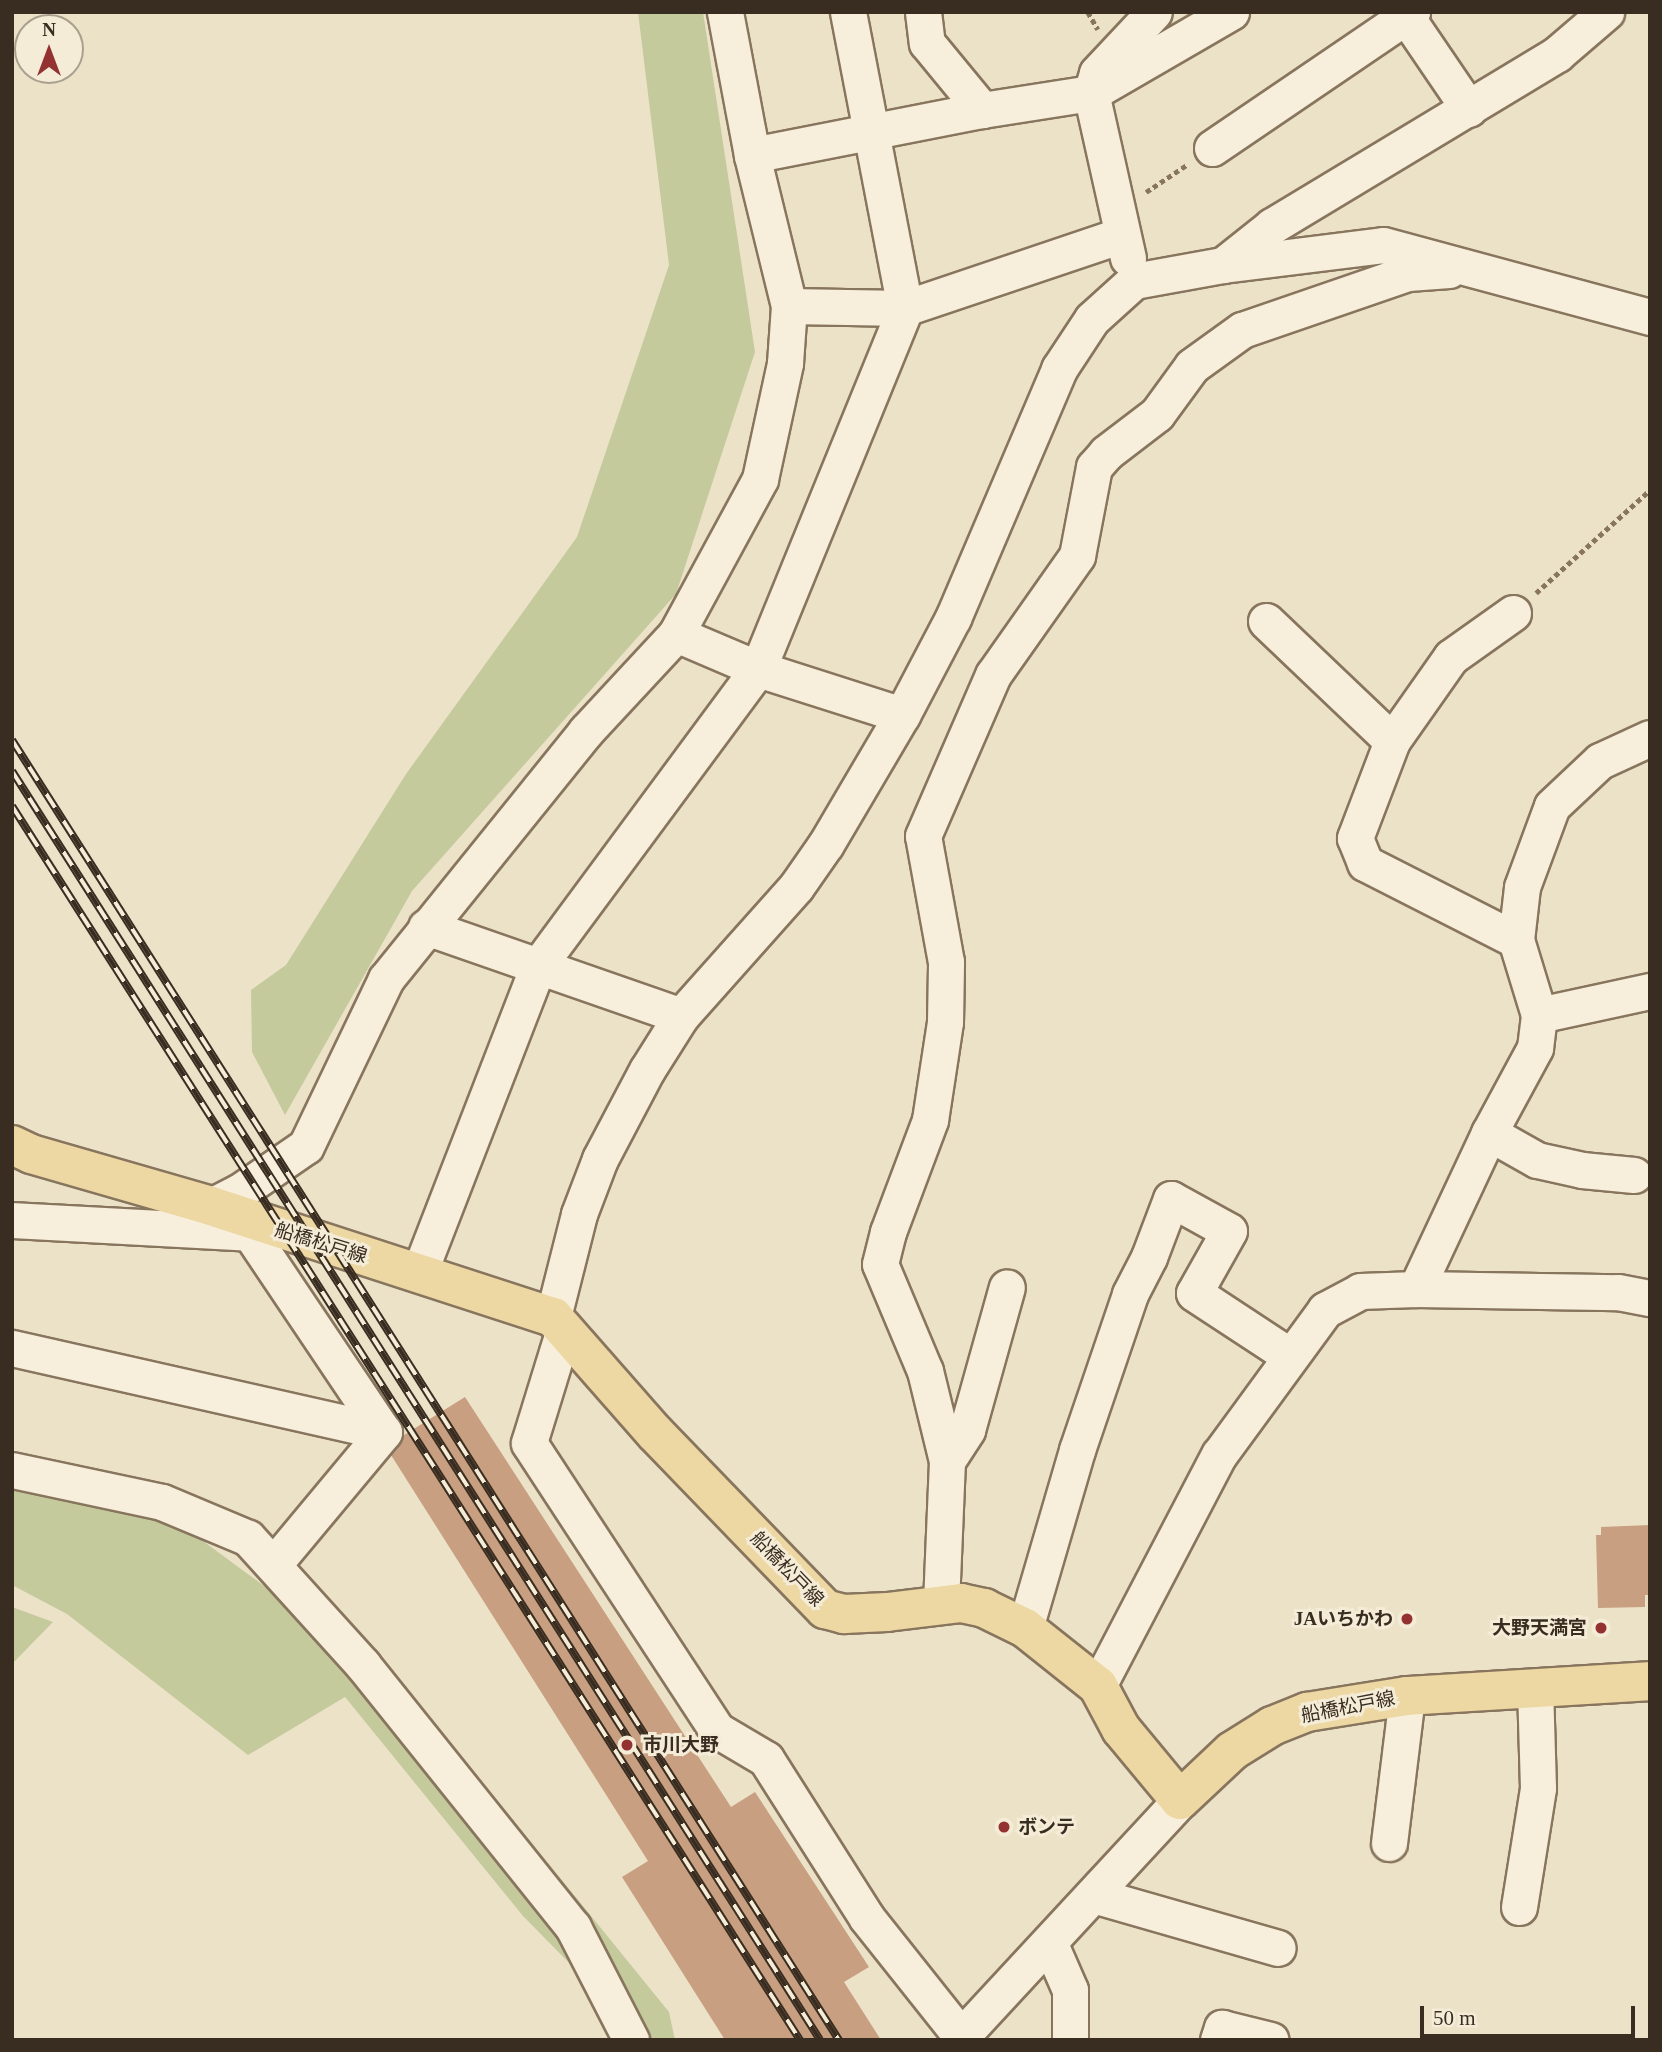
<!DOCTYPE html>
<html>
<head>
<meta charset="utf-8">
<style>
	body { margin:0 }
	#map { position:relative; width:1662px; height:2052px; overflow:hidden; background:#ece2c8; font-family:"Times New Roman","Noto Sans JP",serif }
	div>[style] { position:absolute }
	.green>* { inset:0; background:#c4ca9c }
	.building>* { inset:0; background:#c89f80 }
	.path>* { height:4.5px; margin-top:-2.25px; transform-origin:0; background:repeating-linear-gradient(90deg,#88755e 0 5px,transparent 0 8.5px) }
	.roads { filter:drop-shadow(2px 0 #88755e) drop-shadow(-2px 0 #88755e) drop-shadow(0 2px #88755e) drop-shadow(0 -2px #88755e) }
	.minor>* { height:35px; margin:-17.5px; padding:0 17.5px; transform-origin:17.5px; border-radius:17.5px; background:#f7efdb }
	.major>* { height:38px; margin:-19px; padding:0 19px; transform-origin:19px; border-radius:19px; background:#edd7a3 }
	.rail>* { height:8px; margin-top:-4px; transform-origin:0; background:repeating-linear-gradient(90deg,#f4ecd7 0 16px,#392d21 0 32px); box-sizing:border-box; border-block:2px solid #392d21 }
	.dots>* { width:19px; height:19px; translate:-50% -50%; box-sizing:border-box; border:4px solid #f4ecd7; border-radius:50% }
	span { translate:-50% -50%; white-space:nowrap; text-align:center; line-height:1.15; -webkit-text-stroke:6px #f4ecd7; paint-order:stroke }
	.street-label { font-size:19px; color:#392d21 }
	.poi-label { font-size:19px; color:#392d21; font-weight:700 }
	.right { translate:-100% -50%; text-align:right }
	.left { translate:0 -50%; text-align:left }
	.frame { position:absolute; inset:0; border:14px solid #392d21; pointer-events:none }
	.north { position:absolute; left:14px; top:14px; width:70px; height:70px; box-sizing:border-box; background:#f4ecd7; border:2px solid #a9a08e; border-radius:50%; rotate:0deg; font-size:19px; font-weight:700; line-height:28px; text-align:center; color:#392d21 }
	.north::after { content:''; display:block; margin:auto; width:24px; height:32px; background:#933231; clip-path:polygon(50% 0,100% 100%,50% 72%,0 100%) }
	.scale { position:absolute; left:1420px; top:2006px; width:215px; height:32px; box-sizing:border-box; border:4px solid #392d21; border-top:0; padding-left:9px; font-size:21px; line-height:24px; white-space:nowrap; color:#392d21; -webkit-text-stroke:5px #f4ecd7; paint-order:stroke }
</style>
</head>
<body>
<div id="map">
	<div class="green">
		<div style="clip-path:polygon(638px 12px,703px 12px,755px 352px,676px 594px,412px 891px,285px 1115px,252px 1052px,251px 990px,286px 965px,406px 774px,577px 537px,669px 265px)"></div>
		<div style="clip-path:polygon(12px 1479px,169px 1516px,410px 1693px,669px 2012px,675px 2040px,645px 2040px,523px 1916px,345px 1697px,248px 1755px,67px 1614px,12px 1585px)"></div>
		<div style="clip-path:polygon(12px 1607px,53px 1622px,12px 1664px)"></div>
	</div>
	<div class="building">
		<div style="clip-path:polygon(465px 1397px,731px 1807px,755px 1792px,869px 1967px,844px 1982px,881px 2040px,725px 2040px,622px 1877px,648px 1861px,391px 1455px,404px 1435px)"></div>
		<div style="clip-path:polygon(1650px 1525px,1650px 1595px,1645px 1595px,1645px 1607px,1598px 1608px,1596px 1535px,1601px 1535px,1601px 1527px)"></div>
	</div>
	<div class="path">
		<div style="left:1088px;top:12px;width:20px;rotate:60deg"></div>
		<div style="left:1146px;top:192px;width:50px;rotate:-33.7deg"></div>
		<div style="left:1536px;top:593px;width:154px;rotate:-42.1deg"></div>
	</div>
	<div class="roads">
		<div class="minor">
			<div style="left:923px;top:12px;width:31px;rotate:83deg"></div>
			<div style="left:927px;top:43px;width:87px;rotate:50.6deg"></div>
			<div style="left:982px;top:110px;width:110px;rotate:-8.9deg"></div>
			<div style="left:1091px;top:93px;width:162px;rotate:-30.1deg"></div>
			<div style="left:1403px;top:12px;width:117px;rotate:55.8deg"></div>
			<div style="left:1212px;top:148px;width:242px;rotate:-34.2deg"></div>
			<div style="left:752px;top:155px;width:234px;rotate:-11.1deg"></div>
			<div style="left:1128px;top:258px;width:169px;rotate:-102.6deg"></div>
			<div style="left:1091px;top:93px;width:21px;rotate:-73deg"></div>
			<div style="left:1097px;top:73px;width:83px;rotate:-46.9deg"></div>
			<div style="left:1223px;top:265px;width:63px;rotate:-38.5deg"></div>
			<div style="left:1272px;top:226px;width:333px;rotate:-31.1deg"></div>
			<div style="left:1557px;top:54px;width:65px;rotate:-40.6deg"></div>
			<div style="left:789px;top:306px;width:116px;rotate:1deg"></div>
			<div style="left:905px;top:308px;width:229px;rotate:-18.6deg"></div>
			<div style="left:1513px;top:613px;width:76px;rotate:144.6deg"></div>
			<div style="left:1451px;top:657px;width:103px;rotate:125.1deg"></div>
			<div style="left:1392px;top:741px;width:104px;rotate:110.9deg"></div>
			<div style="left:1355px;top:838px;width:27px;rotate:68deg"></div>
			<div style="left:1365px;top:863px;width:169px;rotate:27deg"></div>
			<div style="left:1266px;top:621px;width:174px;rotate:43.6deg"></div>
			<div style="left:676px;top:634px;width:89px;rotate:23.1deg"></div>
			<div style="left:758px;top:669px;width:151px;rotate:17.7deg"></div>
			<div style="left:426px;top:927px;width:270px;rotate:19.2deg"></div>
			<div style="left:1539px;top:1015px;width:114px;rotate:-12.2deg"></div>
			<div style="left:1489px;top:1133px;width:55px;rotate:29.4deg"></div>
			<div style="left:1537px;top:1160px;width:46px;rotate:12.5deg"></div>
			<div style="left:1582px;top:1170px;width:52px;rotate:5.5deg"></div>
			<div style="left:211px;top:1206px;width:31px;rotate:-27deg"></div>
			<div style="left:239px;top:1192px;width:81px;rotate:-34.5deg"></div>
			<div style="left:306px;top:1146px;width:185px;rotate:-64.4deg"></div>
			<div style="left:386px;top:979px;width:319px;rotate:-51.1deg"></div>
			<div style="left:586px;top:731px;width:132px;rotate:-47.1deg"></div>
			<div style="left:676px;top:634px;width:176px;rotate:-61.5deg"></div>
			<div style="left:760px;top:479px;width:119px;rotate:-77.8deg"></div>
			<div style="left:785px;top:363px;width:57px;rotate:-86deg"></div>
			<div style="left:789px;top:306px;width:155px;rotate:-103.8deg"></div>
			<div style="left:752px;top:155px;width:146px;rotate:-100.7deg"></div>
			<div style="left:240px;top:1218px;width:258px;rotate:56.1deg"></div>
			<div style="left:384px;top:1432px;width:173px;rotate:129.8deg"></div>
			<div style="left:12px;top:1220px;width:238px;rotate:3.1deg"></div>
			<div style="left:419px;top:1273px;width:329px;rotate:-68.8deg"></div>
			<div style="left:538px;top:966px;width:370px;rotate:-53.5deg"></div>
			<div style="left:758px;top:669px;width:390px;rotate:-67.8deg"></div>
			<div style="left:905px;top:308px;width:301px;rotate:-100.9deg"></div>
			<div style="left:1416px;top:1289px;width:172px;rotate:-64.9deg"></div>
			<div style="left:1489px;top:1133px;width:97px;rotate:-61.6deg"></div>
			<div style="left:1535px;top:1048px;width:33px;rotate:-83deg"></div>
			<div style="left:1539px;top:1015px;width:78px;rotate:-107deg"></div>
			<div style="left:1516px;top:940px;width:53px;rotate:-83.5deg"></div>
			<div style="left:1522px;top:887px;width:86px;rotate:-69.7deg"></div>
			<div style="left:1552px;top:806px;width:66px;rotate:-43.2deg"></div>
			<div style="left:1600px;top:761px;width:55px;rotate:-24.7deg"></div>
			<div style="left:553px;top:1317px;width:106px;rotate:-75.8deg"></div>
			<div style="left:579px;top:1214px;width:59px;rotate:-69.1deg"></div>
			<div style="left:600px;top:1159px;width:101px;rotate:-62.2deg"></div>
			<div style="left:647px;top:1070px;width:64px;rotate:-57.8deg"></div>
			<div style="left:681px;top:1016px;width:173px;rotate:-48.3deg"></div>
			<div style="left:796px;top:887px;width:52px;rotate:-55.1deg"></div>
			<div style="left:826px;top:844px;width:150px;rotate:-59.5deg"></div>
			<div style="left:902px;top:715px;width:110px;rotate:-62.3deg"></div>
			<div style="left:953px;top:618px;width:271px;rotate:-66.9deg"></div>
			<div style="left:1059px;top:369px;width:60px;rotate:-56.6deg"></div>
			<div style="left:1092px;top:319px;width:57px;rotate:-42.1deg"></div>
			<div style="left:1134px;top:281px;width:90px;rotate:-10.2deg"></div>
			<div style="left:1223px;top:265px;width:161px;rotate:-7.1deg"></div>
			<div style="left:1383px;top:245px;width:277px;rotate:15.1deg"></div>
			<div style="left:564px;top:1329px;width:119px;rotate:107.1deg"></div>
			<div style="left:529px;top:1443px;width:343px;rotate:56.8deg"></div>
			<div style="left:717px;top:1730px;width:57px;rotate:30.6deg"></div>
			<div style="left:766px;top:1759px;width:188px;rotate:57.6deg"></div>
			<div style="left:867px;top:1918px;width:156px;rotate:51.5deg"></div>
			<div style="left:12px;top:1348px;width:381px;rotate:12.7deg"></div>
			<div style="left:947px;top:1461px;width:37px;rotate:-57deg"></div>
			<div style="left:967px;top:1430px;width:148px;rotate:-74.4deg"></div>
			<div style="left:12px;top:1470px;width:153px;rotate:12deg"></div>
			<div style="left:162px;top:1502px;width:93px;rotate:22.7deg"></div>
			<div style="left:248px;top:1538px;width:171px;rotate:47.8deg"></div>
			<div style="left:363px;top:1665px;width:336px;rotate:51.3deg"></div>
			<div style="left:573px;top:1927px;width:127px;rotate:62.8deg"></div>
			<div style="left:941px;top:1604px;width:143px;rotate:-87.6deg"></div>
			<div style="left:947px;top:1461px;width:93px;rotate:-103.7deg"></div>
			<div style="left:925px;top:1371px;width:116px;rotate:-112.8deg"></div>
			<div style="left:880px;top:1264px;width:33px;rotate:-76deg"></div>
			<div style="left:888px;top:1232px;width:120px;rotate:-69.4deg"></div>
			<div style="left:930px;top:1120px;width:99px;rotate:-81.3deg"></div>
			<div style="left:945px;top:1022px;width:60px;rotate:-89deg"></div>
			<div style="left:946px;top:962px;width:128px;rotate:-100.3deg"></div>
			<div style="left:923px;top:836px;width:176px;rotate:-66.5deg"></div>
			<div style="left:993px;top:675px;width:146px;rotate:-54.8deg"></div>
			<div style="left:1077px;top:556px;width:91px;rotate:-79.2deg"></div>
			<div style="left:1094px;top:467px;width:18px;rotate:-49deg"></div>
			<div style="left:1106px;top:453px;width:64px;rotate:-37.4deg"></div>
			<div style="left:1157px;top:414px;width:59px;rotate:-53.9deg"></div>
			<div style="left:1192px;top:366px;width:62px;rotate:-35.8deg"></div>
			<div style="left:1242px;top:330px;width:176px;rotate:-19deg"></div>
			<div style="left:1408px;top:273px;width:41px;rotate:-4.2deg"></div>
			<div style="left:1025px;top:1628px;width:185px;rotate:-73.7deg"></div>
			<div style="left:1077px;top:1450px;width:165px;rotate:-71.2deg"></div>
			<div style="left:1130px;top:1294px;width:42px;rotate:-62.8deg"></div>
			<div style="left:1149px;top:1257px;width:62px;rotate:-69.2deg"></div>
			<div style="left:1171px;top:1199px;width:66px;rotate:28.9deg"></div>
			<div style="left:1229px;top:1231px;width:71px;rotate:119.4deg"></div>
			<div style="left:1194px;top:1293px;width:115px;rotate:33.3deg"></div>
			<div style="left:1098px;top:1686px;width:261px;rotate:-62.4deg"></div>
			<div style="left:1219px;top:1455px;width:180px;rotate:-53.8deg"></div>
			<div style="left:1325px;top:1310px;width:40px;rotate:-28deg"></div>
			<div style="left:1360px;top:1291px;width:56px;rotate:-2deg"></div>
			<div style="left:1416px;top:1289px;width:202px;rotate:0.9deg"></div>
			<div style="left:1618px;top:1292px;width:33px;rotate:11deg"></div>
			<div style="left:1389px;top:1843px;width:148px;rotate:-83deg"></div>
			<div style="left:1093px;top:1895px;width:192px;rotate:16deg"></div>
			<div style="left:1519px;top:1907px;width:121px;rotate:-80.9deg"></div>
			<div style="left:1538px;top:1788px;width:101px;rotate:-91.7deg"></div>
			<div style="left:1050px;top:1944px;width:50px;rotate:66.5deg"></div>
			<div style="left:1070px;top:1990px;width:50px;rotate:90deg"></div>
			<div style="left:958px;top:2040px;width:327px;rotate:-47.2deg"></div>
			<div style="left:1218px;top:2040px;width:13px;rotate:-72deg"></div>
			<div style="left:1222px;top:2028px;width:50px;rotate:13.8deg"></div>
		</div>
		<div class="major">
			<div style="left:12px;top:1145px;width:21px;rotate:25deg"></div>
			<div style="left:31px;top:1154px;width:187px;rotate:16.1deg"></div>
			<div style="left:211px;top:1206px;width:360px;rotate:18deg"></div>
			<div style="left:553px;top:1317px;width:154px;rotate:48.7deg"></div>
			<div style="left:655px;top:1433px;width:245px;rotate:46deg"></div>
			<div style="left:825px;top:1609px;width:20px;rotate:15deg"></div>
			<div style="left:844px;top:1614px;width:43px;rotate:-2.7deg"></div>
			<div style="left:887px;top:1612px;width:75px;rotate:-6.9deg"></div>
			<div style="left:961px;top:1603px;width:24px;rotate:12deg"></div>
			<div style="left:984px;top:1608px;width:46px;rotate:26deg"></div>
			<div style="left:1025px;top:1628px;width:93px;rotate:38.5deg"></div>
			<div style="left:1098px;top:1686px;width:49px;rotate:61.9deg"></div>
			<div style="left:1121px;top:1729px;width:92px;rotate:50.3deg"></div>
			<div style="left:1180px;top:1800px;width:71px;rotate:-43.3deg"></div>
			<div style="left:1232px;top:1751px;width:47px;rotate:-32deg"></div>
			<div style="left:1272px;top:1726px;width:38px;rotate:-22deg"></div>
			<div style="left:1307px;top:1712px;width:101px;rotate:-9.1deg"></div>
			<div style="left:1407px;top:1696px;width:243px;rotate:-3.5deg"></div>
		</div>
	</div>
	<div class="rail">
		<div style="left:12px;top:740px;width:1541px;rotate:57.54deg"></div>
		<div style="left:12px;top:771px;width:1504px;rotate:57.51deg"></div>
		<div style="left:12px;top:806px;width:1464px;rotate:57.44deg"></div>
	</div>
	<div class="dots">
		<div style="left:1407px;top:1619px;background:#933231"></div>
		<div style="left:1601px;top:1628px;background:#933231"></div>
		<div style="left:627px;top:1745px;background:#933231"></div>
		<div style="left:1004px;top:1827px;background:#933231"></div>
	</div>
	<div class="street-label">
		<span style="left:321px;top:1243px;rotate:17deg">船橋松戸線</span>
		<span style="left:787px;top:1569px;rotate:46deg">船橋松戸線</span>
		<span style="left:1348px;top:1707px;rotate:-11deg">船橋松戸線</span>
	</div>
	<div class="poi-label">
		<span class="right" style="left:1393px;top:1619px">JAいちかわ</span>
		<span class="right" style="left:1587px;top:1628px">大野天満宮</span>
		<span class="left" style="left:643px;top:1745px">市川大野</span>
		<span class="left" style="left:1018px;top:1827px">ボンテ</span>
	</div>
	<div class="frame"></div>
	<div class="north">N</div>
	<div class="scale">50 m</div>
</div>
</body>
</html>
